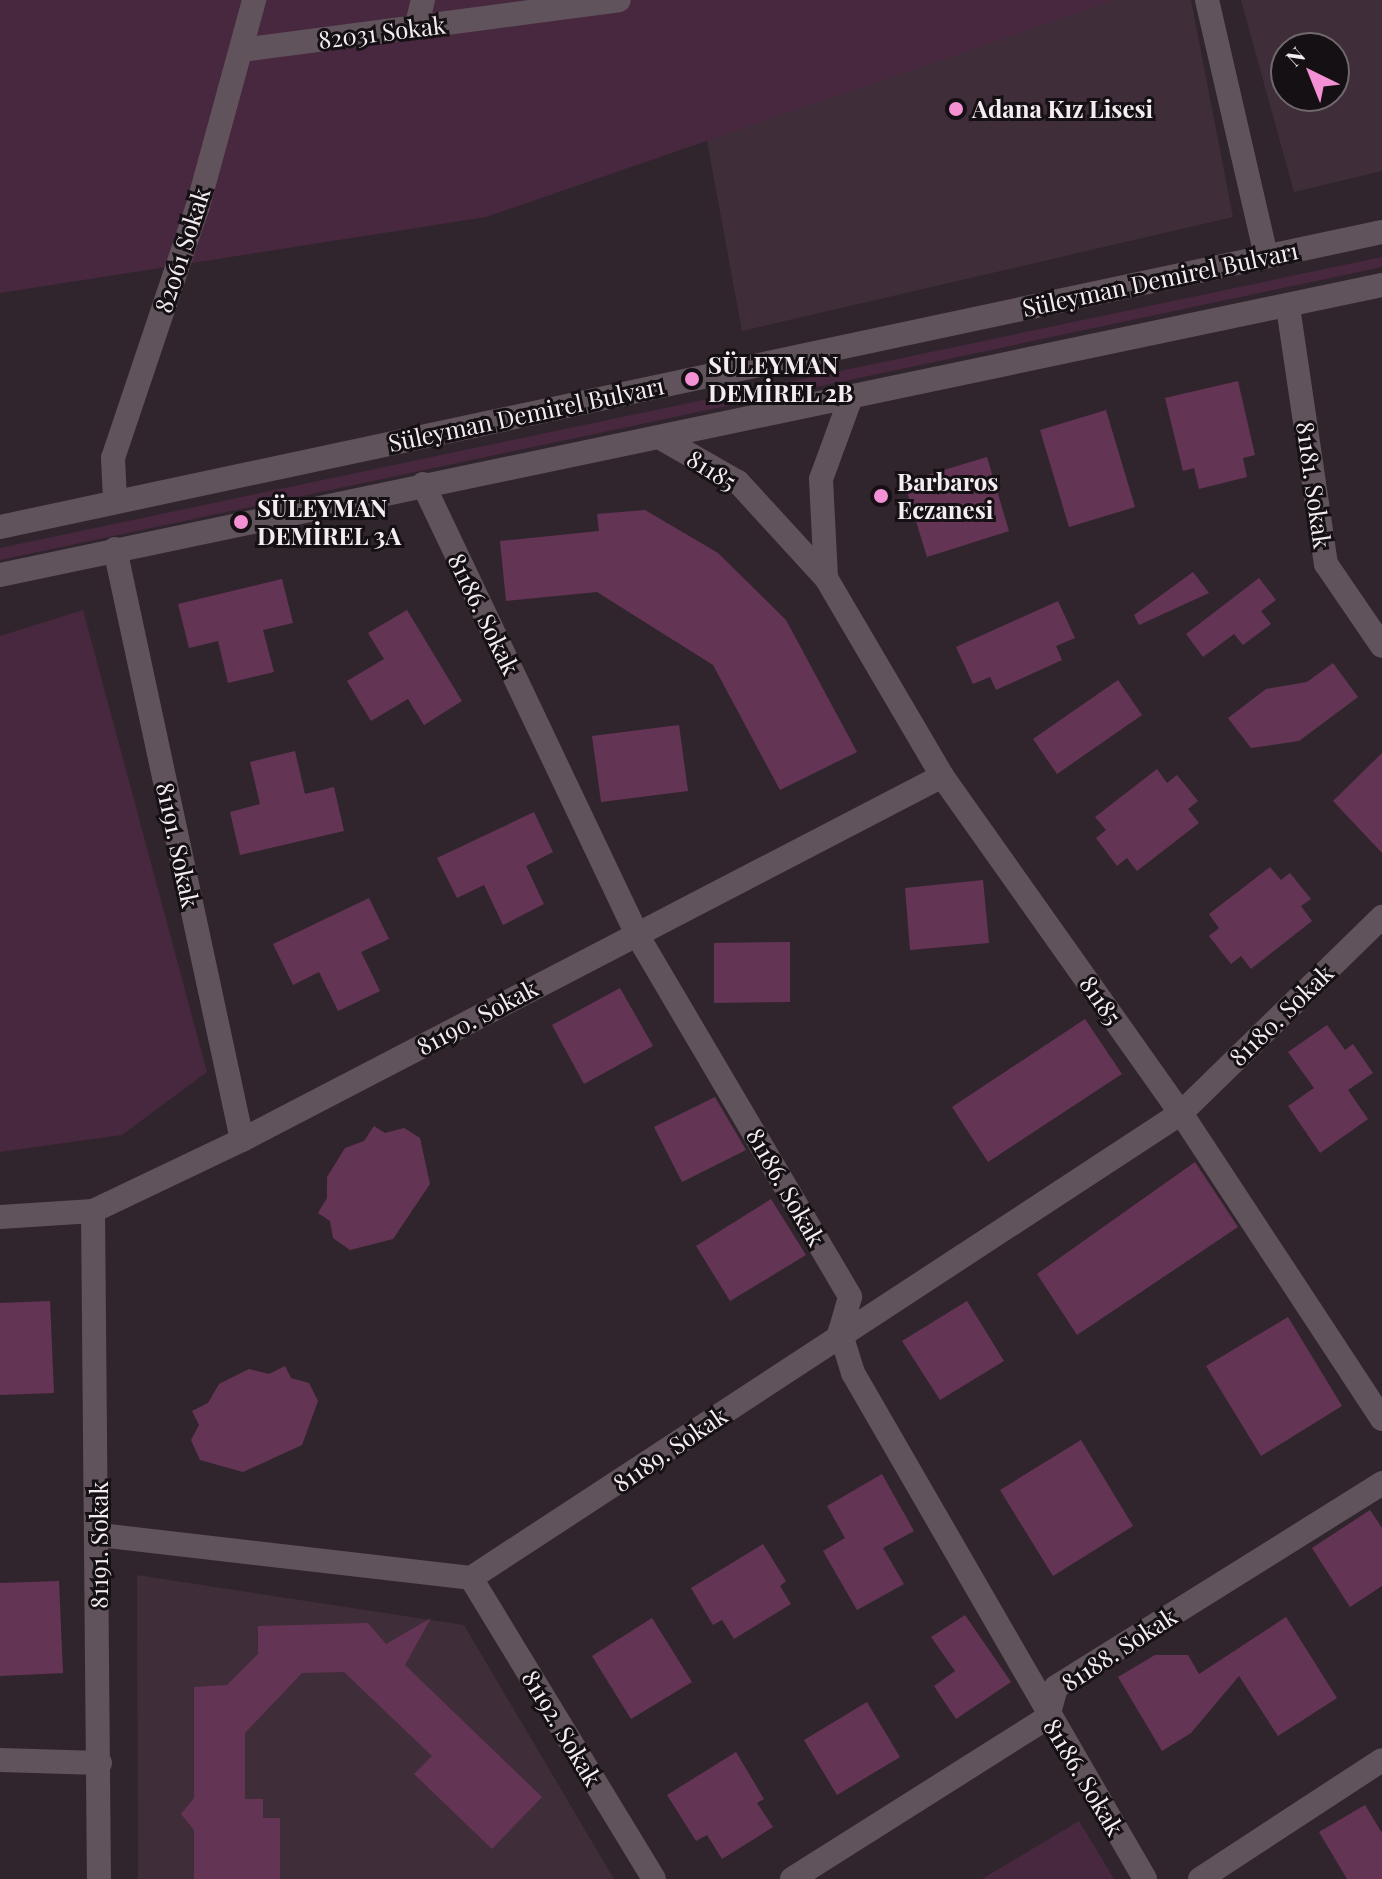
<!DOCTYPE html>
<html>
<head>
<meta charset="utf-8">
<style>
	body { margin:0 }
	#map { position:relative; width:1382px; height:1879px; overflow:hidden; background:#31252d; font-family:"Playfair Display",serif }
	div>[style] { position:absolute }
	.built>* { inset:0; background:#3f2d39 }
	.green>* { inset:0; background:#48283e }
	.building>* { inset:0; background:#643455 }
	.street>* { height:24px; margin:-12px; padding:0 12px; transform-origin:12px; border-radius:12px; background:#61535c }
	.secondary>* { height:24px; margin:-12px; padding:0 12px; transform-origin:12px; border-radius:12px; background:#61535c }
	.dots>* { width:22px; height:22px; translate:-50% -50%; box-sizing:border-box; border:4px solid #151013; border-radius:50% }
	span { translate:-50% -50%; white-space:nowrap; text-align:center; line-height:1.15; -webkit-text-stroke:6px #151013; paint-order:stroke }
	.street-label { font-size:24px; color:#f5ecf1 }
	.poi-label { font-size:24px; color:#f5ecf1; font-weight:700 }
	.left { translate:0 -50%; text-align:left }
	.north { position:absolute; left:1270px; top:32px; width:80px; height:80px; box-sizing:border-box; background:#151013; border:2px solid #6f686c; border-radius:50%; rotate:317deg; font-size:22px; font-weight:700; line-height:32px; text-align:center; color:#f5ecf1 }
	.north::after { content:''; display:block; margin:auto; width:28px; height:36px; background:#f491d4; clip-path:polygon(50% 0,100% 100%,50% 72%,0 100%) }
</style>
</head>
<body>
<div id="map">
	<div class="built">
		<div style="clip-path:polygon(681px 0,1191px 0,1233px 217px,742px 331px)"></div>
		<div style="clip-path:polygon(evenodd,1241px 0,1382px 0,1382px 171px,1294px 192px,1241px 0,1334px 48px,1334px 96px,1286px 96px,1286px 48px,1334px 48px)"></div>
		<div style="clip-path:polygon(137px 1575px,464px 1625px,614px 1879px,138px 1879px)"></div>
	</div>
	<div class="green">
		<div style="clip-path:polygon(0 0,1115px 0,486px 217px,0 293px)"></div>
		<div style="clip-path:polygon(1382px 257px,1382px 267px,0 560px,0 548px)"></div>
		<div style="clip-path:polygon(83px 610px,207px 1072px,122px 1135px,0 1152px,0 636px)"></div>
		<div style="clip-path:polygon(1079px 1821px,1114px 1879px,982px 1879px)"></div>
	</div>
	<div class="building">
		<div style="clip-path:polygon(1238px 381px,1255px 455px,1243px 458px,1247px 477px,1199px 489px,1194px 468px,1183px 471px,1165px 398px)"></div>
		<div style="clip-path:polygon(1106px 410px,1135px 507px,1069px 527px,1040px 430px)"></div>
		<div style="clip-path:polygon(987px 457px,1009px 531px,927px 557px,904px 482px)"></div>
		<div style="clip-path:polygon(645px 510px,718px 553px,786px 620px,857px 752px,780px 790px,713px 665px,597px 592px,506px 601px,500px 541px,599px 531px,597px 514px)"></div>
		<div style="clip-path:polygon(1193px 572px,1209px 593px,1139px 625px,1134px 615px)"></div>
		<div style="clip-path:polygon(1259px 578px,1276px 600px,1261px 611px,1271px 624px,1243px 645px,1234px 634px,1203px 657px,1186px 634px)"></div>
		<div style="clip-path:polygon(282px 579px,293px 623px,263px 630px,274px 672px,228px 683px,218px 641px,189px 648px,178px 604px)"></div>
		<div style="clip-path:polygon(1058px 601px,1075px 638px,1056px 646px,1062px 660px,996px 690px,990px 677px,973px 684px,956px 647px)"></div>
		<div style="clip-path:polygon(407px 610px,462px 701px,424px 725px,408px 699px,371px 721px,347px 681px,384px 659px,368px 633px)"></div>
		<div style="clip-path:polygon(1333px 663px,1358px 697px,1299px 741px,1251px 748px,1228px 718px,1266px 689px,1307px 682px)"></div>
		<div style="clip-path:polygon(1118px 680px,1142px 715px,1057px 774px,1033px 739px)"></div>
		<div style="clip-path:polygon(679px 725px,688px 791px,601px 802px,592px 736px)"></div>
		<div style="clip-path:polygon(295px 751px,305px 794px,334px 787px,344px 831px,240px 855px,230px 812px,260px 804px,250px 762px)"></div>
		<div style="clip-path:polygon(1382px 753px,1382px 853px,1333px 801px)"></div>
		<div style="clip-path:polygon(1157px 769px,1167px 783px,1177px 775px,1198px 801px,1188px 809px,1199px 823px,1137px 871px,1127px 858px,1117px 866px,1096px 838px,1106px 830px,1095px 817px)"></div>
		<div style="clip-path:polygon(534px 812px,553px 852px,526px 866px,544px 904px,503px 925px,484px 885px,457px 898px,437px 858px)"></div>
		<div style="clip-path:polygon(1270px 867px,1281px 880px,1290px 873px,1311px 899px,1301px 906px,1312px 921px,1251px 969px,1241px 956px,1231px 964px,1209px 936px,1219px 928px,1209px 914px)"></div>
		<div style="clip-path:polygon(983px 880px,989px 943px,910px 950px,905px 888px)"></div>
		<div style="clip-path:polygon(369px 898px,389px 939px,361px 952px,380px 991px,338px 1011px,319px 972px,293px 985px,273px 944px)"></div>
		<div style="clip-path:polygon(790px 942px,790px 1002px,714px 1003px,714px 943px)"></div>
		<div style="clip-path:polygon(620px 988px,653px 1046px,584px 1084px,552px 1025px)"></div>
		<div style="clip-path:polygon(1085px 1019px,1122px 1074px,988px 1162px,952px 1107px)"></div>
		<div style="clip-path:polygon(1327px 1025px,1345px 1050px,1353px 1044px,1373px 1073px,1348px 1090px,1368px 1119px,1320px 1153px,1288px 1106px,1314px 1088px,1288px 1052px)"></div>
		<div style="clip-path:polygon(715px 1097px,746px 1150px,682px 1182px,654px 1127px)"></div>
		<div style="clip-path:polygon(374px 1126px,385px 1133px,404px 1128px,420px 1138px,430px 1184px,393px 1239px,350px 1250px,333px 1238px,330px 1221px,318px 1213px,327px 1198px,327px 1177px,345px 1148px,364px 1141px)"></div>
		<div style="clip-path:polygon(1195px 1162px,1238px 1227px,1077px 1335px,1037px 1274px)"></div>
		<div style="clip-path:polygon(771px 1199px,806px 1255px,730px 1301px,696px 1246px)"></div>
		<div style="clip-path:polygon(50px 1301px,54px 1393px,0 1395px,0 1303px)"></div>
		<div style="clip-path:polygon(967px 1301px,1004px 1361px,940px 1400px,902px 1341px)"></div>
		<div style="clip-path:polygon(1288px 1317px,1342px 1406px,1261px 1456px,1206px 1366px)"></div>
		<div style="clip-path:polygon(285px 1366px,291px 1378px,309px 1383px,318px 1401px,302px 1445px,243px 1472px,200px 1460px,191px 1440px,199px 1425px,192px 1411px,208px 1403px,219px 1384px,249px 1369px,269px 1374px)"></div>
		<div style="clip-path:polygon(1081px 1440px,1133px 1526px,1053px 1576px,1000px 1490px)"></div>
		<div style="clip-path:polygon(882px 1474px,914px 1531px,883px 1548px,904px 1584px,857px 1610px,823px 1551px,845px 1538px,827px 1506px)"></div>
		<div style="clip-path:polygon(1370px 1510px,1382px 1528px,1382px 1586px,1350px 1607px,1312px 1548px)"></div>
		<div style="clip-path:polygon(763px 1544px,786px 1581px,780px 1586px,791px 1604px,734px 1639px,722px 1620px,713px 1625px,691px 1588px)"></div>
		<div style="clip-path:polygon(59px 1581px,63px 1673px,0 1676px,0 1583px)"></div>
		<div style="clip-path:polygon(965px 1615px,1011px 1682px,956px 1719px,934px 1686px,955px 1671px,931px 1637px)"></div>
		<div style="clip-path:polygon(1286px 1617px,1337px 1698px,1278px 1736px,1239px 1676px,1191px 1733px,1162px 1751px,1118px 1677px,1155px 1655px,1188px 1655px,1199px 1674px)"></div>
		<div style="clip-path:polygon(431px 1618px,405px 1665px,542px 1797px,492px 1849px,414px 1774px,432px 1756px,344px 1672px,302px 1673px,245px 1733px,245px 1799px,263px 1799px,263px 1818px,280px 1818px,280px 1879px,194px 1879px,194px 1830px,181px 1814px,194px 1798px,194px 1687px,227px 1685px,258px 1654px,258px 1626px,368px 1623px,386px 1644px)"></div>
		<div style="clip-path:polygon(652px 1618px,692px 1682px,631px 1719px,592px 1656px)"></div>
		<div style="clip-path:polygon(867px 1702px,900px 1757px,837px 1795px,804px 1740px)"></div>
		<div style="clip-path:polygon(736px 1752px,764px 1799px,757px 1803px,773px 1827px,722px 1859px,707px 1835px,696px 1841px,667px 1795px)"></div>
		<div style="clip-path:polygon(1365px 1805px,1382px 1833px,1382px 1879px,1347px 1879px,1319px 1832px)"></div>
	</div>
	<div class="street">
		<div style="left:1207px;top:0;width:262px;rotate:77deg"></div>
		<div style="left:416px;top:28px;width:29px;rotate:-76deg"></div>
		<div style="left:241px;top:50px;width:381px;rotate:-7.5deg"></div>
		<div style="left:1288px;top:307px;width:260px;rotate:81.6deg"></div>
		<div style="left:1326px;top:564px;width:99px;rotate:55.7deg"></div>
		<div style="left:659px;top:437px;width:91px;rotate:29.7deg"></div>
		<div style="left:738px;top:482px;width:130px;rotate:47.5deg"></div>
		<div style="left:826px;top:578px;width:229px;rotate:59.6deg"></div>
		<div style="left:942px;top:776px;width:413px;rotate:54.7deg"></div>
		<div style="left:1181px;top:1113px;width:366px;rotate:56.7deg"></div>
		<div style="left:423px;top:484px;width:497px;rotate:64.6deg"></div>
		<div style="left:636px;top:933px;width:422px;rotate:59.5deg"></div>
		<div style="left:850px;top:1297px;width:35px;rotate:106deg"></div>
		<div style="left:840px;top:1331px;width:44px;rotate:72.8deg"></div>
		<div style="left:853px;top:1373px;width:584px;rotate:60.01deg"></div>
		<div style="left:115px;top:499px;width:41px;rotate:-92.8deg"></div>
		<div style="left:113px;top:458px;width:263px;rotate:-71.4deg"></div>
		<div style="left:197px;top:209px;width:217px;rotate:-74.7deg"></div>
		<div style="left:115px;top:549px;width:604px;rotate:77.87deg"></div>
		<div style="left:826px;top:578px;width:99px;rotate:-92.9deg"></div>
		<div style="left:821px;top:479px;width:87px;rotate:-69.9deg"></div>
		<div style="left:93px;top:1211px;width:668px;rotate:89.49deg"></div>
		<div style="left:0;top:1217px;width:93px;rotate:-3.7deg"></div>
		<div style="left:93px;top:1211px;width:165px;rotate:-25.5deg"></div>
		<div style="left:242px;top:1140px;width:789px;rotate:-27.47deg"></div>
		<div style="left:100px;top:1535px;width:373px;rotate:6.6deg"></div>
		<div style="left:471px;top:1578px;width:849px;rotate:-33.22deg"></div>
		<div style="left:1181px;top:1113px;width:281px;rotate:-44.3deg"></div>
		<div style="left:471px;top:1578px;width:352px;rotate:58.7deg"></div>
		<div style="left:0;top:1760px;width:100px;rotate:1.7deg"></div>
		<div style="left:792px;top:1879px;width:303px;rotate:-32.3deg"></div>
		<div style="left:1048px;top:1717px;width:31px;rotate:-75deg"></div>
		<div style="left:1056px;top:1687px;width:385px;rotate:-32deg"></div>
		<div style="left:1200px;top:1879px;width:217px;rotate:-33.2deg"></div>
	</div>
	<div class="secondary">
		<div style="left:0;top:527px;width:1413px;rotate:-12.05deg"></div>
		<div style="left:0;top:575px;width:1412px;rotate:-11.85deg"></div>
	</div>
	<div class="dots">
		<div style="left:956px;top:109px;background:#f491d4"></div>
		<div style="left:692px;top:379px;background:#f491d4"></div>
		<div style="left:881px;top:496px;background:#f491d4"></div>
		<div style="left:241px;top:522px;background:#f491d4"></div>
	</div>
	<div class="street-label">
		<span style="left:382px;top:32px;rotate:-7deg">82031 Sokak</span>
		<span style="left:182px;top:250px;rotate:-72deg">82061 Sokak</span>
		<span style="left:1160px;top:279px;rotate:-12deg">Süleyman Demirel Bulvarı</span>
		<span style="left:526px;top:414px;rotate:-12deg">Süleyman Demirel Bulvarı</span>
		<span style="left:712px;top:470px;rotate:32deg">81185</span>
		<span style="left:1314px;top:485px;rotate:82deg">81181. Sokak</span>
		<span style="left:484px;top:614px;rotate:64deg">81186. Sokak</span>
		<span style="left:178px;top:845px;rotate:78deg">81191. Sokak</span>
		<span style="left:1101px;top:1000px;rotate:55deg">81185</span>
		<span style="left:1281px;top:1015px;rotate:-44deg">81180. Sokak</span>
		<span style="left:477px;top:1017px;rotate:-28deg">81190. Sokak</span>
		<span style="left:786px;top:1187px;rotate:60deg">81186. Sokak</span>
		<span style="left:670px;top:1449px;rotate:-34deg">81189. Sokak</span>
		<span style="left:99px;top:1545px;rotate:-90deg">81191. Sokak</span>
		<span style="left:1119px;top:1649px;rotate:-33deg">81188. Sokak</span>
		<span style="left:562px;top:1728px;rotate:59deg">81192. Sokak</span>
		<span style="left:1084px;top:1777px;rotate:59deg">81186. Sokak</span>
	</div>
	<div class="poi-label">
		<span class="left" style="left:972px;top:109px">Adana Kız Lisesi</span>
		<span class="left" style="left:708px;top:379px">SÜLEYMAN<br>DEMİREL 2B</span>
		<span class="left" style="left:897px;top:496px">Barbaros<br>Eczanesi</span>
		<span class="left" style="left:257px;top:522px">SÜLEYMAN<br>DEMİREL 3A</span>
	</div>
	<div class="north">N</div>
</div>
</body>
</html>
